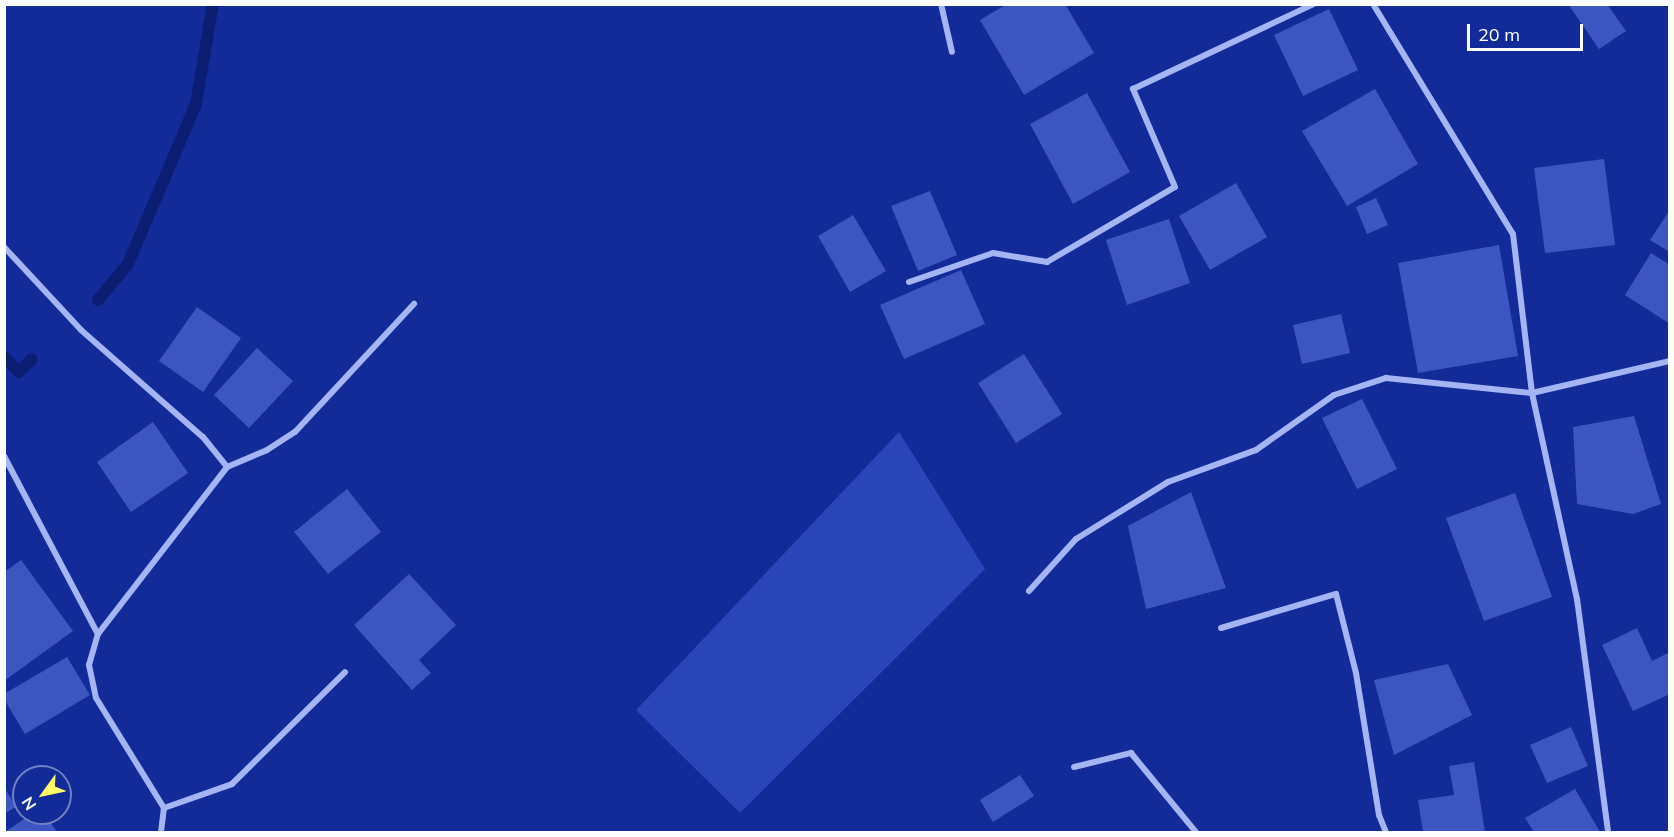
<!DOCTYPE html>
<html>
<head>
<meta charset="utf-8">
<style>
	body { margin:0 }
	#map { position:relative; width:1674px; height:837px; overflow:hidden; background:#132b98; font-family:Mulish,sans-serif }
	div>[style] { position:absolute }
	.green>* { inset:0; background:#2945b8 }
	.stream>* { height:12px; margin:-6px; padding:0 6px; transform-origin:6px; border-radius:6px; background:#0c1e74 }
	.building>* { inset:0; background:#3c55c0 }
	.minor>* { height:6px; margin:-3px; padding:0 3px; transform-origin:3px; border-radius:3px; background:#a5b4f3 }
	span { translate:-50% -50%; white-space:nowrap; text-align:center; line-height:1.15; -webkit-text-stroke:4.5px #132b98; paint-order:stroke }
	.frame { position:absolute; inset:0; border:6px solid #fff; pointer-events:none }
	.north { position:absolute; left:12px; top:765px; width:60px; height:60px; box-sizing:border-box; background:#132b98; border:2px solid #7180c1; border-radius:50%; rotate:237deg; font-size:16px; font-weight:700; line-height:24px; text-align:center; color:#fff }
	.north::after { content:''; display:block; margin:auto; width:21px; height:27px; background:#fffa67; clip-path:polygon(50% 0,100% 100%,50% 72%,0 100%) }
	.scale { position:absolute; left:1467px; top:24px; width:116px; height:27px; box-sizing:border-box; border:3px solid #fff; border-top:0; padding-left:8px; font-size:18px; line-height:21px; white-space:nowrap; color:#fff; -webkit-text-stroke:4px #132b98; paint-order:stroke }
</style>
</head>
<body>
<div id="map">
	<div class="green">
		<div style="clip-path:polygon(899px 432px,985px 569px,740px 813px,636px 710px)"></div>
	</div>
	<div class="stream">
		<div style="left:98px;top:300px;width:47px;rotate:-50.2deg"></div>
		<div style="left:128px;top:264px;width:174px;rotate:-67deg"></div>
		<div style="left:196px;top:104px;width:101px;rotate:-80.4deg"></div>
		<div style="left:4px;top:357px;width:21px;rotate:45deg"></div>
		<div style="left:19px;top:372px;width:18px;rotate:-45deg"></div>
	</div>
	<div class="building">
		<div style="clip-path:polygon(1007px 4px,1065px 4px,1094px 53px,1024px 95px,980px 20px)"></div>
		<div style="clip-path:polygon(1573px 4px,1607px 4px,1626px 31px,1599px 49px,1570px 7px)"></div>
		<div style="clip-path:polygon(1329px 9px,1358px 70px,1303px 96px,1274px 35px)"></div>
		<div style="clip-path:polygon(1375px 89px,1418px 164px,1347px 206px,1302px 131px)"></div>
		<div style="clip-path:polygon(1087px 93px,1130px 172px,1073px 204px,1030px 124px)"></div>
		<div style="clip-path:polygon(1604px 159px,1615px 245px,1545px 253px,1534px 168px)"></div>
		<div style="clip-path:polygon(1236px 183px,1267px 237px,1210px 270px,1179px 216px)"></div>
		<div style="clip-path:polygon(930px 191px,957px 255px,918px 271px,891px 206px)"></div>
		<div style="clip-path:polygon(1376px 198px,1388px 225px,1367px 234px,1356px 207px)"></div>
		<div style="clip-path:polygon(1670px 210px,1670px 252px,1650px 240px)"></div>
		<div style="clip-path:polygon(853px 215px,886px 271px,850px 292px,818px 236px)"></div>
		<div style="clip-path:polygon(1169px 219px,1190px 283px,1127px 305px,1106px 240px)"></div>
		<div style="clip-path:polygon(1499px 245px,1518px 356px,1418px 373px,1398px 263px)"></div>
		<div style="clip-path:polygon(1651px 253px,1670px 265px,1670px 324px,1625px 295px)"></div>
		<div style="clip-path:polygon(961px 270px,985px 324px,904px 359px,880px 305px)"></div>
		<div style="clip-path:polygon(197px 307px,241px 338px,203px 392px,159px 361px)"></div>
		<div style="clip-path:polygon(1341px 314px,1350px 353px,1302px 364px,1293px 325px)"></div>
		<div style="clip-path:polygon(257px 348px,293px 381px,249px 428px,214px 395px)"></div>
		<div style="clip-path:polygon(1024px 354px,1062px 414px,1016px 443px,978px 383px)"></div>
		<div style="clip-path:polygon(1362px 399px,1397px 469px,1357px 489px,1322px 418px)"></div>
		<div style="clip-path:polygon(1634px 416px,1661px 504px,1633px 514px,1577px 504px,1573px 427px)"></div>
		<div style="clip-path:polygon(153px 422px,188px 473px,131px 512px,97px 462px)"></div>
		<div style="clip-path:polygon(347px 489px,381px 532px,328px 574px,294px 532px)"></div>
		<div style="clip-path:polygon(1191px 492px,1226px 588px,1146px 609px,1128px 526px)"></div>
		<div style="clip-path:polygon(1515px 493px,1552px 597px,1484px 621px,1446px 518px)"></div>
		<div style="clip-path:polygon(21px 560px,73px 631px,4px 681px,4px 572px)"></div>
		<div style="clip-path:polygon(409px 574px,456px 625px,419px 660px,431px 673px,412px 690px,354px 625px)"></div>
		<div style="clip-path:polygon(1637px 628px,1652px 661px,1670px 652px,1670px 694px,1633px 711px,1602px 645px)"></div>
		<div style="clip-path:polygon(67px 657px,90px 695px,25px 734px,4px 699px,4px 694px)"></div>
		<div style="clip-path:polygon(1448px 664px,1472px 715px,1394px 755px,1374px 680px)"></div>
		<div style="clip-path:polygon(1571px 727px,1588px 766px,1547px 783px,1530px 745px)"></div>
		<div style="clip-path:polygon(1474px 762px,1485px 832px,1423px 832px,1418px 800px,1454px 795px,1449px 766px)"></div>
		<div style="clip-path:polygon(1020px 775px,1034px 796px,993px 822px,980px 800px)"></div>
		<div style="clip-path:polygon(4px 787px,16px 807px,4px 814px)"></div>
		<div style="clip-path:polygon(1575px 789px,1600px 832px,1534px 832px,1525px 818px)"></div>
		<div style="clip-path:polygon(33px 813px,44px 813px,57px 832px,5px 832px)"></div>
	</div>
	<div class="minor">
		<div style="left:941px;top:4px;width:49px;rotate:77.1deg"></div>
		<div style="left:1373px;top:4px;width:269px;rotate:58.7deg"></div>
		<div style="left:1513px;top:234px;width:160px;rotate:83.2deg"></div>
		<div style="left:1532px;top:393px;width:211px;rotate:77.7deg"></div>
		<div style="left:1577px;top:599px;width:235px;rotate:82.4deg"></div>
		<div style="left:4px;top:247px;width:113px;rotate:47.1deg"></div>
		<div style="left:81px;top:330px;width:162px;rotate:41.3deg"></div>
		<div style="left:203px;top:437px;width:38px;rotate:51deg"></div>
		<div style="left:227px;top:467px;width:43px;rotate:-23deg"></div>
		<div style="left:267px;top:450px;width:33px;rotate:-33deg"></div>
		<div style="left:295px;top:432px;width:175px;rotate:-47.1deg"></div>
		<div style="left:909px;top:282px;width:89px;rotate:-19deg"></div>
		<div style="left:993px;top:253px;width:55px;rotate:9.5deg"></div>
		<div style="left:1047px;top:262px;width:148px;rotate:-30.4deg"></div>
		<div style="left:1175px;top:187px;width:107px;rotate:-113.2deg"></div>
		<div style="left:1133px;top:89px;width:200px;rotate:-25.2deg"></div>
		<div style="left:4px;top:456px;width:201px;rotate:62.2deg"></div>
		<div style="left:1029px;top:591px;width:70px;rotate:-47.9deg"></div>
		<div style="left:1076px;top:539px;width:108px;rotate:-31.8deg"></div>
		<div style="left:1168px;top:482px;width:94px;rotate:-20deg"></div>
		<div style="left:1256px;top:450px;width:95px;rotate:-35.2deg"></div>
		<div style="left:1334px;top:395px;width:55px;rotate:-18.1deg"></div>
		<div style="left:1386px;top:378px;width:147px;rotate:5.9deg"></div>
		<div style="left:1532px;top:393px;width:142px;rotate:-13.1deg"></div>
		<div style="left:1221px;top:628px;width:120px;rotate:-16.5deg"></div>
		<div style="left:1336px;top:594px;width:81px;rotate:75.8deg"></div>
		<div style="left:1356px;top:673px;width:144px;rotate:80.8deg"></div>
		<div style="left:1379px;top:815px;width:18px;rotate:68deg"></div>
		<div style="left:1074px;top:767px;width:59px;rotate:-13.8deg"></div>
		<div style="left:1131px;top:753px;width:102px;rotate:50.6deg"></div>
		<div style="left:164px;top:808px;width:72px;rotate:-19.4deg"></div>
		<div style="left:232px;top:784px;width:159px;rotate:-44.7deg"></div>
		<div style="left:161px;top:832px;width:24px;rotate:-83deg"></div>
		<div style="left:164px;top:808px;width:129px;rotate:-121.7deg"></div>
		<div style="left:96px;top:698px;width:34px;rotate:-102deg"></div>
		<div style="left:89px;top:665px;width:32px;rotate:-74deg"></div>
		<div style="left:98px;top:634px;width:211px;rotate:-52.3deg"></div>
	</div>
	<div class="frame"></div>
	<div class="north">N</div>
	<div class="scale">20 m</div>
</div>
</body>
</html>
